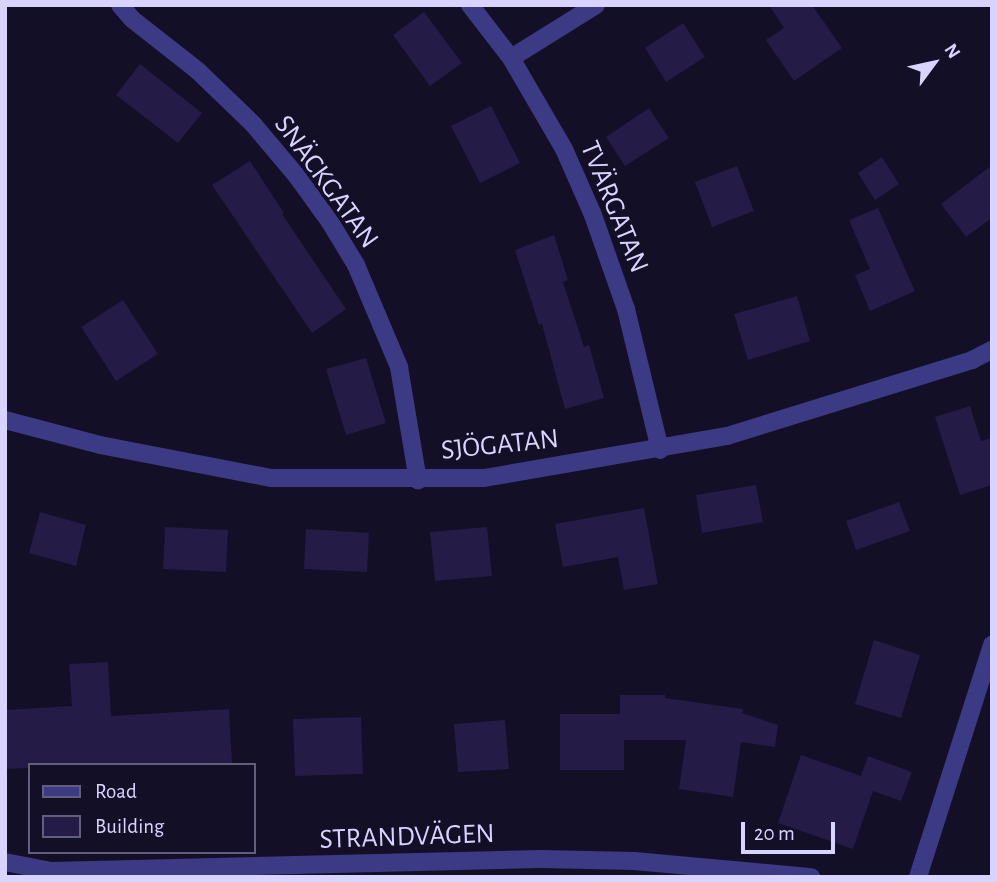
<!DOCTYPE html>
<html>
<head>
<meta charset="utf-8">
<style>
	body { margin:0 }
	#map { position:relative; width:997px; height:882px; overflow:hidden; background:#130f26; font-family:"Alegreya Sans",sans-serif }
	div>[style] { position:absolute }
	.building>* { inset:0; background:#241b47 }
	.street>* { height:18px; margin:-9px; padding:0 9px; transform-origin:9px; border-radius:9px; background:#3d3a85 }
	span { translate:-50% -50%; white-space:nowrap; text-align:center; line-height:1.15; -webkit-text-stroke:7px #130f26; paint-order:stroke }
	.street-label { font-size:28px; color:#d9d4ff }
	.frame { position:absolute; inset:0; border:7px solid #d9d4ff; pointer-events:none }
	.legend { position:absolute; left:28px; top:763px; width:228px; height:91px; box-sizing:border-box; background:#130f26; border:2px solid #625e7d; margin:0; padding:9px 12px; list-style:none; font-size:21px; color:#d9d4ff }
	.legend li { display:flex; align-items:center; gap:14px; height:35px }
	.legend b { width:35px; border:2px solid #625e7d }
	.north { position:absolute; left:899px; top:28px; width:70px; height:70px; -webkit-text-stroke:5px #130f26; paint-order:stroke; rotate:57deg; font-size:19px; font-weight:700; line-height:28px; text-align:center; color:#d9d4ff }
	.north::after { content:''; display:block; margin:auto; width:24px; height:32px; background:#d9d4ff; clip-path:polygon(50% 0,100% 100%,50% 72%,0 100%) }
	.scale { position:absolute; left:741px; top:822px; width:94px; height:32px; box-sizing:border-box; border:4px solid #d9d4ff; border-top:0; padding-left:9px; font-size:21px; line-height:24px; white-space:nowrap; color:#d9d4ff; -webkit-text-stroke:5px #130f26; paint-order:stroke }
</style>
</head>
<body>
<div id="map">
	<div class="building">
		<div style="clip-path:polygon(769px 5px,812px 5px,842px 48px,794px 81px,766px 40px,784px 28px)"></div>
		<div style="clip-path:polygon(424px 12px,462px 63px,430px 86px,393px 35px)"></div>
		<div style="clip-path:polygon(683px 23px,705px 57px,666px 82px,645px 48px)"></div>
		<div style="clip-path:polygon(140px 64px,202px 113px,178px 143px,116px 95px)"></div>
		<div style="clip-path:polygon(491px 106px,520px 163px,480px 183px,451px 126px)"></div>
		<div style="clip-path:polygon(649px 108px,669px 138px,625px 166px,606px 137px)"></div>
		<div style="clip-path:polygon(882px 157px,899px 184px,875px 200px,858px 173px)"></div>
		<div style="clip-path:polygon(250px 161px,284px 213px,282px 214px,346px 309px,312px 333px,212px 185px)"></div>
		<div style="clip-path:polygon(992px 165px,992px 218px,966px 237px,941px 204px)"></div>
		<div style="clip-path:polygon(737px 166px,754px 211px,712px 227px,695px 182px)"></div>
		<div style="clip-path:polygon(878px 208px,915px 291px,870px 311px,855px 275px,870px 269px,849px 220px)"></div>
		<div style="clip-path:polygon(554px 235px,568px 280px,563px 282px,584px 347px,589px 345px,604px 398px,565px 409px,542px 324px,539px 325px,515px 250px)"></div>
		<div style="clip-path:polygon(797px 296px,810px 341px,748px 360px,734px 314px)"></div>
		<div style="clip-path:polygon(123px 300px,158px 354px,116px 381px,81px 327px)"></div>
		<div style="clip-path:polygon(366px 358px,386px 423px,346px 435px,326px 369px)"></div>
		<div style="clip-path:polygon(970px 406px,981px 441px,992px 438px,992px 485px,960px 495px,935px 417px)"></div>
		<div style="clip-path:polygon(756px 485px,763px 522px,702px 533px,696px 495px)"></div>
		<div style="clip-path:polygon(899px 502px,910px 531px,856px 550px,846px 521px)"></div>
		<div style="clip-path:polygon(644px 508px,658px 584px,624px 590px,618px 557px,563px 567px,555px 524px)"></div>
		<div style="clip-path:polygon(40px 512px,86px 525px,76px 566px,29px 553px)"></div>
		<div style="clip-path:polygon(165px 527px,228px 530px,226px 572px,163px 569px)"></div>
		<div style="clip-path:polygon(487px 527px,492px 576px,435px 581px,430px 532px)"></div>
		<div style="clip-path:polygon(306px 529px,369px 533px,367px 572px,304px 569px)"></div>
		<div style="clip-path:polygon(874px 640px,920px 655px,901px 718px,855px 704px)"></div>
		<div style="clip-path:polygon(108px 662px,111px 716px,229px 709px,232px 765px,30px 765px,30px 768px,5px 769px,5px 710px,72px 706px,69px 664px)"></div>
		<div style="clip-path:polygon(620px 695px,665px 695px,665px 698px,743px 709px,742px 713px,778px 725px,775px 747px,741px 742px,733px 797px,679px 789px,686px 740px,624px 740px,624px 770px,560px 770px,560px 714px,620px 714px)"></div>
		<div style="clip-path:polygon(361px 717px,363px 774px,295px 776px,293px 719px)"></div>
		<div style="clip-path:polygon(505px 720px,509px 769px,458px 772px,454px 724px)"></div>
		<div style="clip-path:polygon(801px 755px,861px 776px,868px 756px,912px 772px,901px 801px,873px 791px,853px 849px,778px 823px)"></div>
	</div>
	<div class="street">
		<div style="left:120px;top:5px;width:18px;rotate:49deg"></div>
		<div style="left:132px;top:19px;width:84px;rotate:38.2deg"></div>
		<div style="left:198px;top:71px;width:76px;rotate:43.9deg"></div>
		<div style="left:253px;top:124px;width:67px;rotate:49.9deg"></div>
		<div style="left:296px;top:175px;width:58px;rotate:54.1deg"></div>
		<div style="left:330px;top:222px;width:50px;rotate:58.8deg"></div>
		<div style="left:356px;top:265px;width:111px;rotate:67.1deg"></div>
		<div style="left:399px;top:367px;width:115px;rotate:80.5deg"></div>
		<div style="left:470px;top:5px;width:67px;rotate:52.3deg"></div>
		<div style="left:511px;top:58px;width:105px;rotate:59.8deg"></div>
		<div style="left:564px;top:149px;width:72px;rotate:66.3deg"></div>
		<div style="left:593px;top:215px;width:100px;rotate:70.7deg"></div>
		<div style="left:626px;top:309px;width:145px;rotate:76.4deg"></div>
		<div style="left:511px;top:58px;width:100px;rotate:-31.9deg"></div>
		<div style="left:5px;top:420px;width:98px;rotate:14.7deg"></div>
		<div style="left:100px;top:445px;width:175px;rotate:10.9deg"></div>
		<div style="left:272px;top:478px;width:212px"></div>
		<div style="left:484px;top:478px;width:247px;rotate:-9.8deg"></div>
		<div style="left:727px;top:436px;width:257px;rotate:-17.2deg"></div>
		<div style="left:972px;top:360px;width:22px;rotate:-27deg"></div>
		<div style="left:5px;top:862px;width:47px;rotate:11.1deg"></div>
		<div style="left:51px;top:871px;width:491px;rotate:-1.4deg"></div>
		<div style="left:542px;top:859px;width:92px;rotate:1.2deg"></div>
		<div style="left:634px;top:861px;width:178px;rotate:5.2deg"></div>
		<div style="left:918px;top:877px;width:244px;rotate:-72.3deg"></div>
	</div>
	<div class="street-label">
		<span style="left:326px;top:182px;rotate:54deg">SNÄCKGATAN</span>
		<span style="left:614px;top:207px;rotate:68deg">TVÄRGATAN</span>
		<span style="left:500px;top:445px;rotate:-6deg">SJÖGATAN</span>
		<span style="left:407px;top:837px;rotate:-2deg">STRANDVÄGEN</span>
	</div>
	<div class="frame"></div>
	<ul class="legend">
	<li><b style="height:9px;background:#3d3a85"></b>Road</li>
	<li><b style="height:19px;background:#241b47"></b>Building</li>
	</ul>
	<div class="north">N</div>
	<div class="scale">20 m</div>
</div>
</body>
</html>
